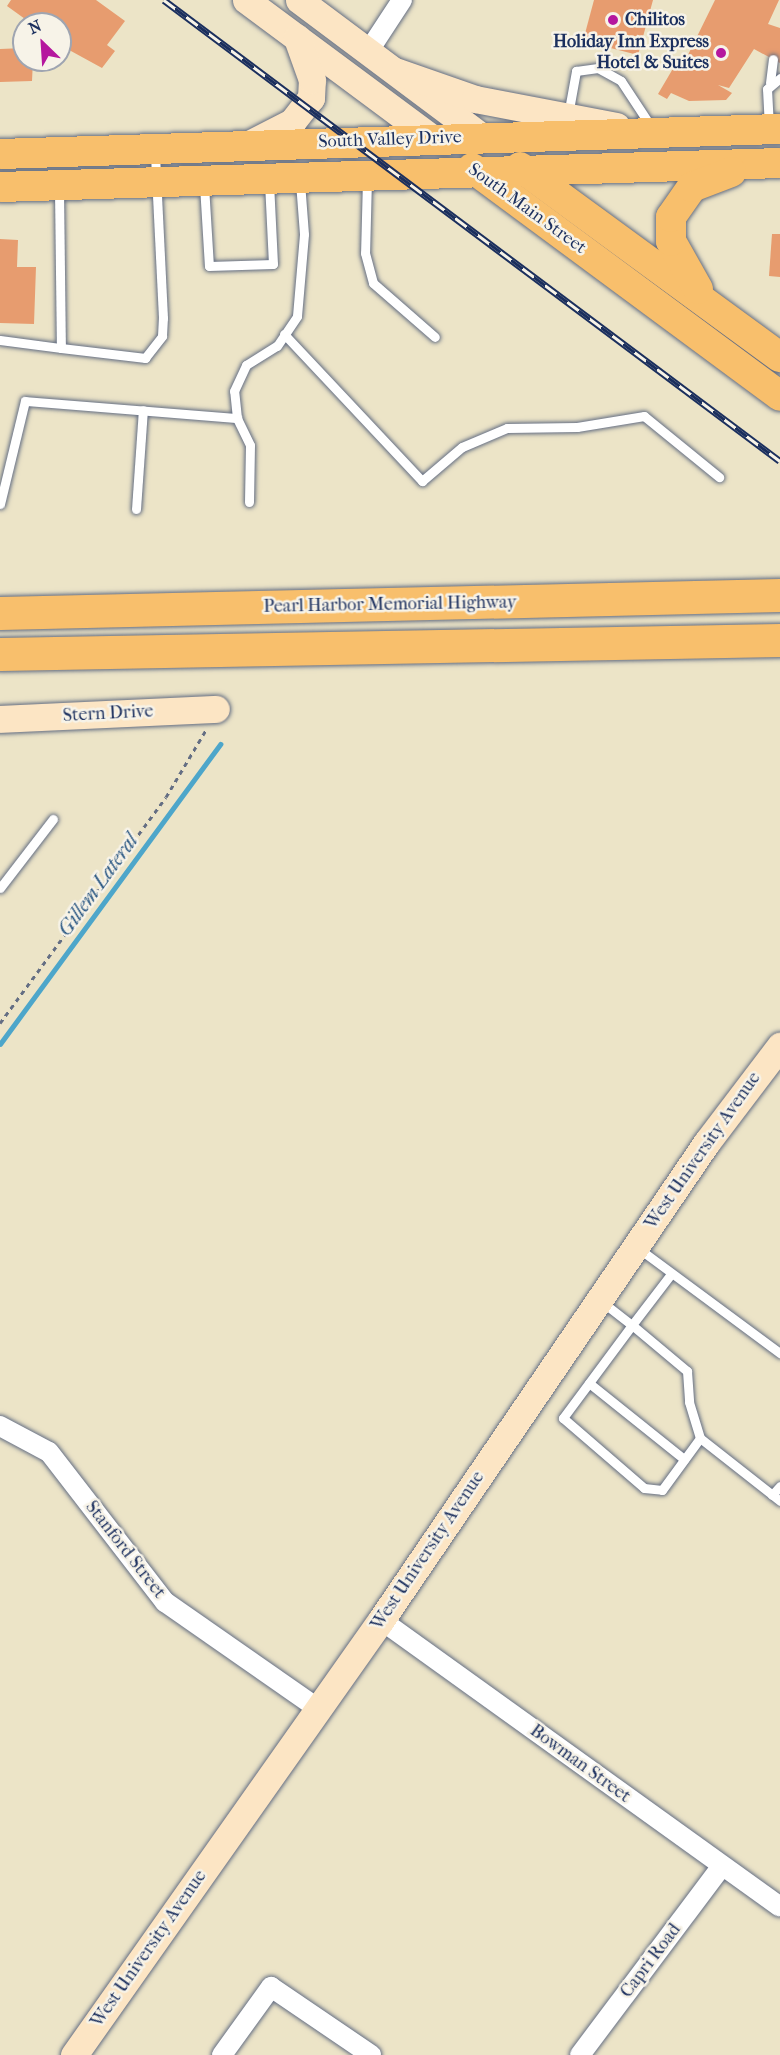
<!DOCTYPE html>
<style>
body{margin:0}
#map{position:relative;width:780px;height:2055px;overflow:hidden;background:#ece4c7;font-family:"IM FELL French Canon",serif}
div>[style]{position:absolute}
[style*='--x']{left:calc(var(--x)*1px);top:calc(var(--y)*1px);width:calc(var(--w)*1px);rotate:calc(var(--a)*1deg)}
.stream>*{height:4.5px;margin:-2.25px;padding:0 2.25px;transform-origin:2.25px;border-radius:2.25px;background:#4da6ca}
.building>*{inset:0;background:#e79c6f}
.path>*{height:3px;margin-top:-1.5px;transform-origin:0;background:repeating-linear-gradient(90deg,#646e83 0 4.5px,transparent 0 9px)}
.roads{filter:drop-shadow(0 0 2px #646e83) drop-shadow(0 0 2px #646e83)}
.lane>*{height:9px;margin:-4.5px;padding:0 4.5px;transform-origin:4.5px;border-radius:4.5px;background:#fff}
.street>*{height:20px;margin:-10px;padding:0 10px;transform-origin:10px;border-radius:10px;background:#fff}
.secondary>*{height:27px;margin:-13.5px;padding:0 13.5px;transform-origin:13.5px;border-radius:13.5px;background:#fce5c4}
.primary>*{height:30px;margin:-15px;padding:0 15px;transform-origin:15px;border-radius:15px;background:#f8bf6c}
.highway>*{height:33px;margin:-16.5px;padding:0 16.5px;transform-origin:16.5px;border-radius:16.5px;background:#f8bf6c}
.rail>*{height:7px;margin-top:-3.5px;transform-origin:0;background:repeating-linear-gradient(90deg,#f7f3e8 0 14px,#1b2f5e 0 28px);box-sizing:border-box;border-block:2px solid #1b2f5e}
.dots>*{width:16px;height:16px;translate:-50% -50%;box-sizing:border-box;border:3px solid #f7f3e8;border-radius:50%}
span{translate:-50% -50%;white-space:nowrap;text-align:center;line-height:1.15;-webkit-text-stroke:5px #f7f3e8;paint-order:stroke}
.poi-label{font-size:18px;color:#1b2f5e;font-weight:700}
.left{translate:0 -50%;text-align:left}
.right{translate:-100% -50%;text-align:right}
.street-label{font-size:18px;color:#1b2f5e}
.water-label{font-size:20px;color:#2c5984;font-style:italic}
.north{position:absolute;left:12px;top:12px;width:60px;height:60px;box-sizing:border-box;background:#f7f3e8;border:2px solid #9fa5b1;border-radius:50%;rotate:335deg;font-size:16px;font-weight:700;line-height:24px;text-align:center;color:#1b2f5e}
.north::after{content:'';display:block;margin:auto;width:21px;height:27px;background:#b5179e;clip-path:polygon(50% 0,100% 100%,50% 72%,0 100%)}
</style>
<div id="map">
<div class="stream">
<i style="--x:0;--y:1044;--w:372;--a:-53.7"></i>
</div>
<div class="building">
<i style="clip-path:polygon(11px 0,96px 0,125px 21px,107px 45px,115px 51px,102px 68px,60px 45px,60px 24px,32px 24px,7px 6px)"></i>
<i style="clip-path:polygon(594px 0,653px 0,638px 55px,583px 41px)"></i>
<i style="clip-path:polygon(715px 0,779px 0,768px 24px,780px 28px,780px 63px,754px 49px,729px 88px,718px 85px,732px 93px,726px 100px,689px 101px,671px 93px,667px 99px,658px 94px,678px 60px,684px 63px)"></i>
<i style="clip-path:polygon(24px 48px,24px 60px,33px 60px,32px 81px,0 82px,0 49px)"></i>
<i style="clip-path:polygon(772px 234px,780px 234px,780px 277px,769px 276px)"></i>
<i style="clip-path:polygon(0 239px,18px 240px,17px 267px,36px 267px,34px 324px,0 323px)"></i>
</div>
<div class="path">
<i style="--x:0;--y:1023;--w:280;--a:-53.7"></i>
<i style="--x:166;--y:797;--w:78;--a:-59.2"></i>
</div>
<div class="roads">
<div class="lane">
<i style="--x:770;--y:83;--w:24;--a:-83"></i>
<i style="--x:568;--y:115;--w:45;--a:-79.7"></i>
<i style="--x:576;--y:71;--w:22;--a:-8"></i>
<i style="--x:598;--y:68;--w:26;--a:29"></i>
<i style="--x:621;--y:81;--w:56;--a:56.6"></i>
<i style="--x:769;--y:127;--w:38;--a:-93"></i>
<i style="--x:767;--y:89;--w:17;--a:-40"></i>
<i style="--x:367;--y:179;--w:74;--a:91.5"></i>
<i style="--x:365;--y:253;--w:31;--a:75"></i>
<i style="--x:373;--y:283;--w:82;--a:41.1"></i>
<i style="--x:204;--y:185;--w:81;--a:86.5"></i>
<i style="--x:209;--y:266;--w:64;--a:-1.8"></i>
<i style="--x:273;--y:264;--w:81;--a:-92.8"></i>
<i style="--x:59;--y:190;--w:158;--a:89.3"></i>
<i style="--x:61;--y:348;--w:85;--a:6.8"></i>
<i style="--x:145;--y:358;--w:28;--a:-52"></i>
<i style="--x:162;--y:336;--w:18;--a:-87"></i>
<i style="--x:163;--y:318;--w:165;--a:-92.8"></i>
<i style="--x:284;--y:334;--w:202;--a:46.8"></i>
<i style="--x:422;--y:481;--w:52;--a:-40.4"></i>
<i style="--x:462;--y:447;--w:49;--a:-22.9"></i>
<i style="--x:507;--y:428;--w:70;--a:-0.8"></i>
<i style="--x:577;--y:427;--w:68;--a:-9.3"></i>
<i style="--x:644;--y:416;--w:97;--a:39.1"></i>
<i style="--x:0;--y:340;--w:62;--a:7.5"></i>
<i style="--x:249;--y:502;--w:57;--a:-89"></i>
<i style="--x:250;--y:445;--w:30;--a:-116"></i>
<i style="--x:237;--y:418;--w:27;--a:-96"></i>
<i style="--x:234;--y:391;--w:29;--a:-65"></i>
<i style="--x:246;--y:365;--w:36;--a:-32"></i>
<i style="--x:277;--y:346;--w:36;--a:-56"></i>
<i style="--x:297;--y:316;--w:82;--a:-85.1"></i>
<i style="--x:304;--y:234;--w:52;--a:-94.4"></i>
<i style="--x:0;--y:504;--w:106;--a:-76.4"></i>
<i style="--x:25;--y:401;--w:213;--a:4.6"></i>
<i style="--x:136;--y:509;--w:99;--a:-86"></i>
<i style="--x:0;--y:888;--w:87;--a:-52.5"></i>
<i style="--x:638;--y:1248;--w:177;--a:36.5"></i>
<i style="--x:671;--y:1274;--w:64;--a:127.4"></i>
<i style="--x:632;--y:1325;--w:72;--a:39.9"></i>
<i style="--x:687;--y:1371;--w:31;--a:86"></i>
<i style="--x:689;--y:1402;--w:38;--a:73"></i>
<i style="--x:601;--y:1301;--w:39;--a:38"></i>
<i style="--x:632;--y:1325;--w:116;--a:126.6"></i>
<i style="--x:563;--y:1418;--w:107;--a:40.8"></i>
<i style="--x:644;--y:1488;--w:18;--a:6"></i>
<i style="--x:662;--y:1490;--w:64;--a:-53.8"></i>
<i style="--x:700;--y:1438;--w:102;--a:38.2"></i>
<i style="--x:589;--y:1383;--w:122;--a:38.7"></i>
<i style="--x:772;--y:1495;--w:12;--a:-48"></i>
</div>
<div class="street">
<i style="--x:368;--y:52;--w:62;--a:-56.8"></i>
<i style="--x:0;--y:1426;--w:55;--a:28"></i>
<i style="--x:49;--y:1452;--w:190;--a:52.3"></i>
<i style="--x:165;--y:1602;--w:185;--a:34.9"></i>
<i style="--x:381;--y:1620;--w:491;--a:35.7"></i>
<i style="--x:222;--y:2055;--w:84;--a:-54.2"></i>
<i style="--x:271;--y:1987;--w:121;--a:34.2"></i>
<i style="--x:580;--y:2055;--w:236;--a:-53.1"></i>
</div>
<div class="secondary">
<i style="--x:246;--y:0;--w:233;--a:36.6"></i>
<i style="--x:299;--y:0;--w:229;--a:36.8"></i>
<i style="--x:395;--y:71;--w:85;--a:19.3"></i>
<i style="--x:475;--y:99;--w:144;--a:10.8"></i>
<i style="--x:247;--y:145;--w:51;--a:-27.1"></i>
<i style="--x:292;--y:122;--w:31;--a:-52"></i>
<i style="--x:311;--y:98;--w:18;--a:-87"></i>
<i style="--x:312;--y:80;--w:45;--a:-109.7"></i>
<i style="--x:0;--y:719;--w:216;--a:-2.7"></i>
<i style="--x:74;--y:2055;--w:532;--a:-54.79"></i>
<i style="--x:381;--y:1620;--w:579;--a:-55.71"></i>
<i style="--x:707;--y:1142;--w:121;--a:-52.8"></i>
</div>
<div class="primary">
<i style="--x:0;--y:154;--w:780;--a:-1.84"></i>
<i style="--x:520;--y:167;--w:322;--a:36.2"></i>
<i style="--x:472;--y:168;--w:383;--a:36.5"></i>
<i style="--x:0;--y:187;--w:780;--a:-1.76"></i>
<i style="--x:698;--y:289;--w:55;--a:-119.4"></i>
<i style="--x:671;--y:241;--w:24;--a:-90"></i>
<i style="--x:671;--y:217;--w:37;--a:-55"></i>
<i style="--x:692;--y:187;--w:42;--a:-21"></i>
</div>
<div class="highway">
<i style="--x:0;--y:613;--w:780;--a:-1.32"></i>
<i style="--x:0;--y:654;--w:780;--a:-1.03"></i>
</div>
</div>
<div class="rail">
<i style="--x:164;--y:0;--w:769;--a:36.81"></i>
</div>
<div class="dots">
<i style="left:613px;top:20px;background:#b5179e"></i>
<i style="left:721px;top:53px;background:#b5179e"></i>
</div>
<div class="poi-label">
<span class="left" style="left:625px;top:20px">Chilitos</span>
<span class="right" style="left:709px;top:53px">Holiday Inn Express<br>Hotel &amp; Suites</span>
</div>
<div class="street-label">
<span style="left:390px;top:140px;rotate:-2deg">South Valley Drive</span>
<span style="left:527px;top:209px;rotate:36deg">South Main Street</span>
<span style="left:390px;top:605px;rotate:-1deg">Pearl Harbor Memorial Highway</span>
<span style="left:108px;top:714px;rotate:-3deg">Stern Drive</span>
<span style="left:703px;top:1151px;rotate:-55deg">West University Avenue</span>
<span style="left:125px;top:1550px;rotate:52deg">Stanford Street</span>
<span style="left:428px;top:1551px;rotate:-56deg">West University Avenue</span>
<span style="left:580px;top:1764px;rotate:36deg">Bowman Street</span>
<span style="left:149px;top:1949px;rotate:-55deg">West University Avenue</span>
<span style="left:651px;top:1961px;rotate:-53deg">Capri Road</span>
</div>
<div class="water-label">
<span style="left:98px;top:885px;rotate:-54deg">Gillem Lateral</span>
</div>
<div class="north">N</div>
</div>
